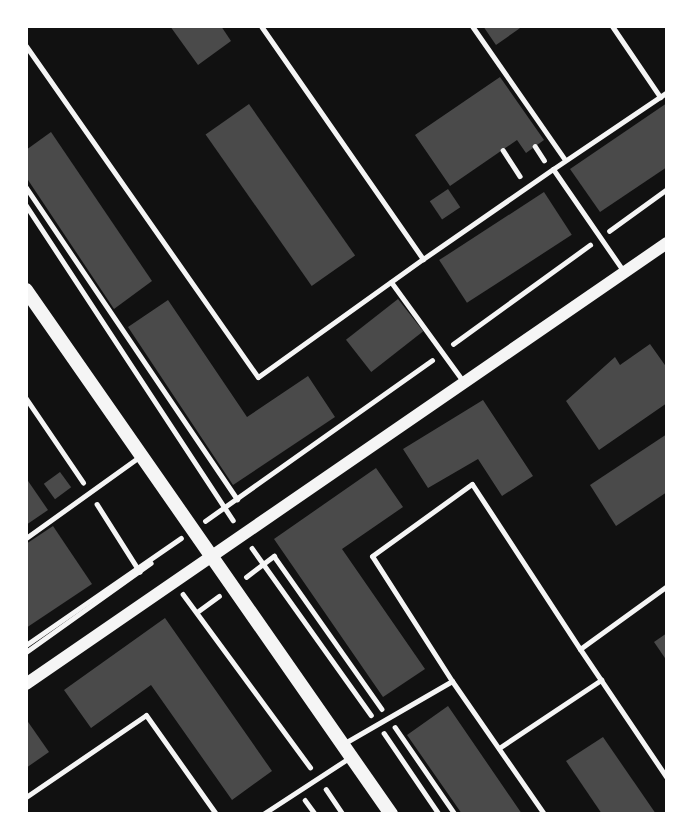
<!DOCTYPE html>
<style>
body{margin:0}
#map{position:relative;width:693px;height:840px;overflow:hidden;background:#111;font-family:"PT Sans",sans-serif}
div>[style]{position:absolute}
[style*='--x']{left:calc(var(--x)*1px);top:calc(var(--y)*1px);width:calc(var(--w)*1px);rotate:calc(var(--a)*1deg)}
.building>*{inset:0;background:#4a4a4a;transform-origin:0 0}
.path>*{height:4.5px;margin:-2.25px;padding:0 2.25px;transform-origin:2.25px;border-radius:2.25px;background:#f5f5f5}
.service>*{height:5px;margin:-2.5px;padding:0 2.5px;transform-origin:2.5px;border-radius:2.5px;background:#f5f5f5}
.tertiary>*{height:12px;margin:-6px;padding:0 6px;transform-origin:6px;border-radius:6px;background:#f5f5f5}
.secondary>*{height:14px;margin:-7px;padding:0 7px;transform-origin:7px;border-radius:7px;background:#f5f5f5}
span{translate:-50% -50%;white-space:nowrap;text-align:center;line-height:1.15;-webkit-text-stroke:6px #fff;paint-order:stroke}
.frame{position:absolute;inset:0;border:28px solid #fff;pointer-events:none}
</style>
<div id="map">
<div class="building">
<i style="clip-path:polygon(170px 26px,221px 26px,231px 41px,198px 65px)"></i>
<i style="clip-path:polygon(483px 26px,523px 26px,496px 45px)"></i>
<i style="clip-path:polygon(500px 77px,544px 140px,526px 153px,517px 140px,450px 186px,415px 135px)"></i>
<i style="clip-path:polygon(667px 103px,667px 167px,600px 212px,570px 169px)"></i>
<i style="left:249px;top:104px;width:185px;height:53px;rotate:55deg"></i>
<i style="clip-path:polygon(51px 132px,152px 281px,114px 309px,26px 177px,26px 150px)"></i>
<i style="left:448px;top:189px;width:22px;height:22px;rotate:56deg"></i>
<i style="left:544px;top:192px;width:51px;height:125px;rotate:57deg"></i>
<i style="left:398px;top:299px;width:41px;height:66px;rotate:52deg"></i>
<i style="clip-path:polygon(168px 300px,247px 417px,308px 376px,335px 417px,233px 485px,128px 327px)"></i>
<i style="clip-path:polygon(650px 344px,667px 368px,667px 403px,599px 450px,566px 401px,615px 357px,620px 365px)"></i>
<i style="clip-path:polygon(483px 400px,533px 476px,502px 496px,478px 459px,428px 488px,403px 449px)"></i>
<i style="clip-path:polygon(667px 434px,667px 492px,616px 526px,590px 485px)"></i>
<i style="clip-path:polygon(376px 468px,403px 507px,342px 549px,425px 669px,383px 697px,274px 539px)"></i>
<i style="left:60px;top:472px;width:19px;height:20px;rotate:54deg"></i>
<i style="clip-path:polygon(26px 478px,48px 510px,26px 525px)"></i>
<i style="clip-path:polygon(53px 526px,92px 584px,26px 628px,26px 544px)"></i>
<i style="clip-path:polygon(165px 618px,272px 771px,232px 800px,151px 685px,91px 728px,64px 690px)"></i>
<i style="clip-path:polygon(667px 633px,667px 661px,654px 642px)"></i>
<i style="clip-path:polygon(448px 706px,522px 814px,462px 814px,453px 801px,407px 735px)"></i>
<i style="clip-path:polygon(26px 719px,49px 752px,26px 768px)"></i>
<i style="clip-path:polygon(603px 737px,656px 814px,602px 814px,566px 761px)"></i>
</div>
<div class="path">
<i style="--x:535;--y:146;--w:17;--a:57"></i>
<i style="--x:503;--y:150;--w:31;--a:57"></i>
<i style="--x:26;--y:187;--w:377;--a:55.9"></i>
<i style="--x:26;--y:205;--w:377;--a:56.7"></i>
<i style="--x:609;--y:231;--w:72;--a:-35.9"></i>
<i style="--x:453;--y:344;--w:169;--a:-35.9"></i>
<i style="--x:26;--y:398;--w:102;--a:55.8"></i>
<i style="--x:97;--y:504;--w:80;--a:57.7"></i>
<i style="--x:205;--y:521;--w:278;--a:-35.3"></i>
<i style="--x:252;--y:548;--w:205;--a:54.5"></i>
<i style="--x:246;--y:577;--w:35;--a:-37"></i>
<i style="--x:274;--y:556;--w:187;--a:54.8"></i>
<i style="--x:183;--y:594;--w:215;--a:53.7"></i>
<i style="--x:197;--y:612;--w:27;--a:-36"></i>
<i style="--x:26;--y:645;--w:188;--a:-34.6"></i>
<i style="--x:26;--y:652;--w:153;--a:-35.5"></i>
<i style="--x:395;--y:727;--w:106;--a:55.4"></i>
<i style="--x:384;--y:733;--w:98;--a:55.8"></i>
<i style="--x:326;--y:789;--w:30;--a:56"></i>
<i style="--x:305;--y:800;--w:17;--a:54"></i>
</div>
<div class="service">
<i style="--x:261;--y:26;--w:284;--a:55.2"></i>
<i style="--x:423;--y:259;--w:158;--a:-34.7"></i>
<i style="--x:553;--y:169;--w:125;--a:55.4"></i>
<i style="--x:472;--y:26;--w:163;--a:55.2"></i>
<i style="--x:612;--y:26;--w:86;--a:55.9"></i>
<i style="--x:26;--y:46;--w:404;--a:55"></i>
<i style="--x:258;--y:377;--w:203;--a:-35.6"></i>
<i style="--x:553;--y:169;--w:138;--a:-34"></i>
<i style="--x:391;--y:282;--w:122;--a:54"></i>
<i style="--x:26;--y:538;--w:139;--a:-35.6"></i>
<i style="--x:580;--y:649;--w:156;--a:56"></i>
<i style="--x:452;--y:681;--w:162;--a:55.3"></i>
<i style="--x:343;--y:744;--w:126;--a:-30"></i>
<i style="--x:452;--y:681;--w:148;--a:-122.6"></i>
<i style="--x:372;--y:556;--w:123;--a:-35.8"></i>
<i style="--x:472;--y:484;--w:197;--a:56.8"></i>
<i style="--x:580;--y:649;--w:107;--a:-35.9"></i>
<i style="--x:499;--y:748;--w:123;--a:-33.7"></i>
<i style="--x:26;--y:797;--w:145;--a:-34.3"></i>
<i style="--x:146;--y:715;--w:121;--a:54.7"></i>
<i style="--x:263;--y:814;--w:103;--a:-33.1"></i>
</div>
<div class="tertiary">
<i style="--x:26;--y:684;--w:778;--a:-34.53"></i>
</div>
<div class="secondary">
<i style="--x:26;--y:290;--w:639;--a:55.14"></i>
</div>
<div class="frame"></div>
</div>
